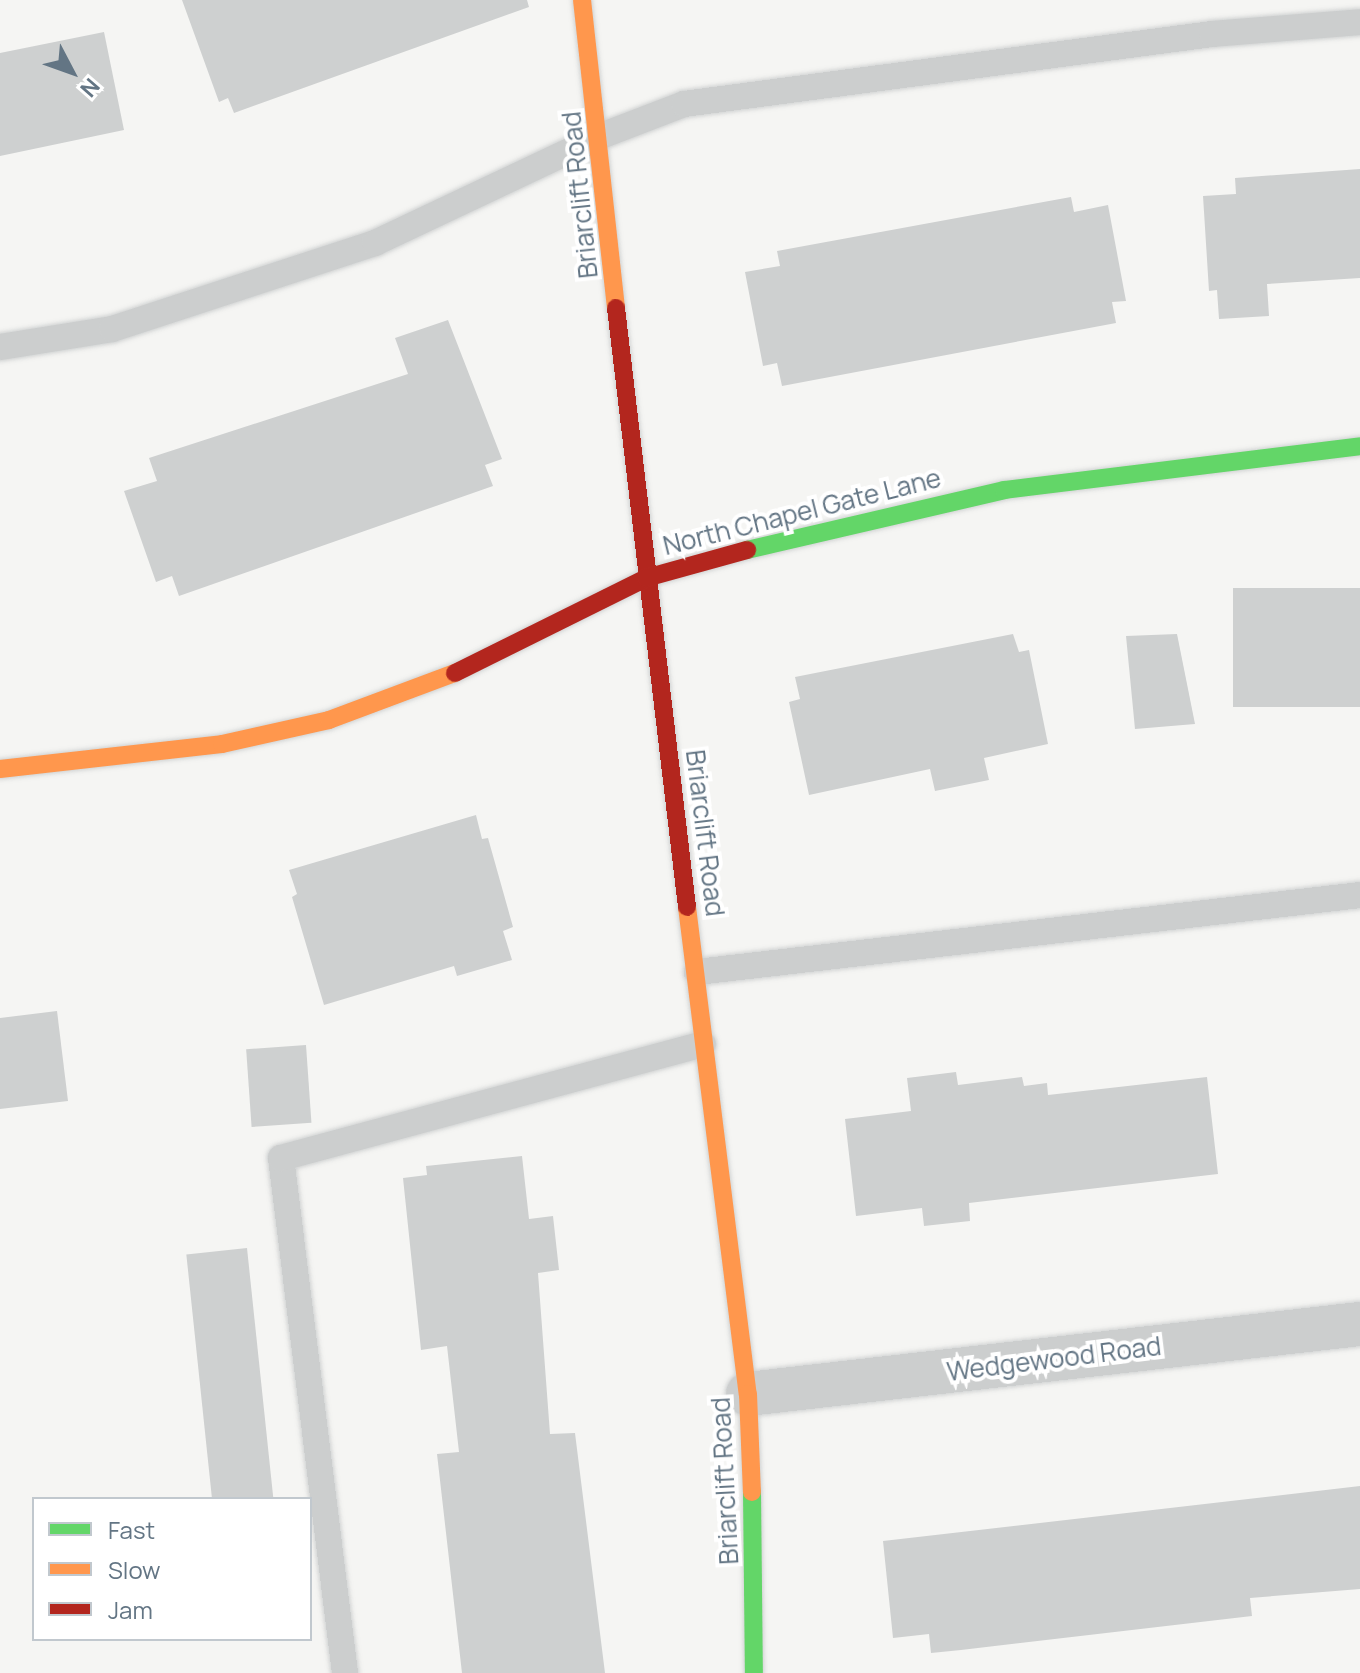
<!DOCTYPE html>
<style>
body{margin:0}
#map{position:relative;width:1360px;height:1673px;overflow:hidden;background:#f5f5f3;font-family:Manrope,sans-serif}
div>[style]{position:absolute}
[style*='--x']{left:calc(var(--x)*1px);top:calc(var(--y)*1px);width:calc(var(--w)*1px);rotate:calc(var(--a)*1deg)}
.building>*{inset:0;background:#ced0d0;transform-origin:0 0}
.roads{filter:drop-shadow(0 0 2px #d1d3d3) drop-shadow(0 0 2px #d1d3d3)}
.lane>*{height:26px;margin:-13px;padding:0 13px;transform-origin:13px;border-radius:13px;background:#cccece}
.street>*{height:44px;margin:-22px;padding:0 22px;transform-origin:22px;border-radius:22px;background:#cccece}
.fast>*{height:18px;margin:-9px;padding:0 9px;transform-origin:9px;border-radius:9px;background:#63d668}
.slow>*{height:18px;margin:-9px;padding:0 9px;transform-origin:9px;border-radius:9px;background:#ff974d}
.jam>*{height:18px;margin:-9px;padding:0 9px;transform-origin:9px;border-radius:9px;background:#b3261e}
span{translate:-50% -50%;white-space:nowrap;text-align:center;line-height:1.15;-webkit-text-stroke:8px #fff;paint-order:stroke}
.street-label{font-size:26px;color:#637584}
.legend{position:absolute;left:32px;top:1497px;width:280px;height:144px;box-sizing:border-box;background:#fff;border:2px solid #c1c8ce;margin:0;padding:10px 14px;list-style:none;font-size:24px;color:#637584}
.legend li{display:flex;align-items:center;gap:16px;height:40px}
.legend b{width:40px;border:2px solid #c1c8ce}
.north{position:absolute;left:32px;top:32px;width:80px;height:80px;-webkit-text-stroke:6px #fff;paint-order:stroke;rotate:131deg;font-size:22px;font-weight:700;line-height:32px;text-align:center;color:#637584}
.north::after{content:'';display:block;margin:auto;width:28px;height:36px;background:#637584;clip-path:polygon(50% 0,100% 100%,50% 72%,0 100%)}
</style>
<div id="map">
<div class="building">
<i style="clip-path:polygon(182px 0,527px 0,529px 7px,234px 113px,228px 98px,219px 102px)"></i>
<i style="clip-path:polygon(104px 32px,124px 130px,0 156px,0 53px)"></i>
<i style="clip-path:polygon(1360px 169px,1360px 278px,1267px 284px,1269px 316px,1219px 319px,1217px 290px,1209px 291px,1203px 196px,1236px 194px,1235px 178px)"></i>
<i style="clip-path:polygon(1071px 197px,1074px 212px,1108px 205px,1126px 301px,1112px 302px,1116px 323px,782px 386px,777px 363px,763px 366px,745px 272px,780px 266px,777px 251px)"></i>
<i style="clip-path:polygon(448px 320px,502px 459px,485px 465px,493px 486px,179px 596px,172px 576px,156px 582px,124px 491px,157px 481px,149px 458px,408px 374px,395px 338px)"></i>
<i style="left:1360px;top:588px;width:119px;height:127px;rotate:90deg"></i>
<i style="clip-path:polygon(1013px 634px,1019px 652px,1029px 650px,1048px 744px,984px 758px,989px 780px,935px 791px,930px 769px,809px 795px,789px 702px,800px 699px,795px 677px)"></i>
<i style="clip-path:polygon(1177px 634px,1195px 724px,1135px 729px,1126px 636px)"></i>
<i style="clip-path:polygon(476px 815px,482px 839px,488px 838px,513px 927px,503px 931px,512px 960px,457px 976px,454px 966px,324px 1005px,292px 897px,297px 894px,289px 870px)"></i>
<i style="clip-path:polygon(57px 1011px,68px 1101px,0 1109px,0 1018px)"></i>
<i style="left:306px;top:1045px;width:78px;height:60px;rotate:86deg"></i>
<i style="clip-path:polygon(956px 1072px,958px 1085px,1022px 1077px,1024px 1086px,1047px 1083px,1048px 1095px,1207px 1077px,1218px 1174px,969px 1203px,970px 1221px,924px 1226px,922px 1208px,856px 1216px,845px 1119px,911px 1111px,907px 1078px)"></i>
<i style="clip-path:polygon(522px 1156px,529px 1219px,553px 1216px,559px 1270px,538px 1273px,550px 1434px,575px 1433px,605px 1673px,462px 1673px,437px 1454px,459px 1452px,447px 1346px,421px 1350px,403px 1178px,427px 1175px,426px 1166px)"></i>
<i style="left:247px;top:1248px;width:253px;height:61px;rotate:84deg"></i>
<i style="clip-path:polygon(1360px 1486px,1360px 1589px,1250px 1598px,1252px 1616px,961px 1650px,931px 1653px,929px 1634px,893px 1638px,883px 1541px)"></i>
</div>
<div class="roads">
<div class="lane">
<i style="--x:0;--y:347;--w:113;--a:-9.1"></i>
<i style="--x:112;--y:329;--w:277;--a:-18.1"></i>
<i style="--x:375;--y:243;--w:250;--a:-25.3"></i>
<i style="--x:601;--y:136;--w:89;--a:-21.1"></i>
<i style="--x:684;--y:104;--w:533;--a:-7.55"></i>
<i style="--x:1212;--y:34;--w:148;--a:-4.6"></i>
<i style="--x:697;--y:972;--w:667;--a:-6.62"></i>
<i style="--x:345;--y:1673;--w:519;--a:-97.08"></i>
<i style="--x:281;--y:1158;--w:437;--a:-15.1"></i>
</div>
<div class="street">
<i style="--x:748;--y:1394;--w:616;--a:-6.53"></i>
</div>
<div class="fast">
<i style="--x:747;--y:550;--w:264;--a:-13.1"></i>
<i style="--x:1004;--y:490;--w:359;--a:-7"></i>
<i style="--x:752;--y:1492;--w:181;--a:89.4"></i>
</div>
<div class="slow">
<i style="--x:582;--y:0;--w:310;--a:83.7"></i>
<i style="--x:0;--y:769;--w:223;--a:-6.4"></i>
<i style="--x:222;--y:744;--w:110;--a:-12.6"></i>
<i style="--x:329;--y:720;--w:134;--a:-20.5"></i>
<i style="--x:687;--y:907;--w:491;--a:82.9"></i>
<i style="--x:748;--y:1394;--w:98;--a:87.7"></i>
</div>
<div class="jam">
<i style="--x:616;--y:308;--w:603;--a:83.24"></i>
<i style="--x:455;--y:673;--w:213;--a:-26.4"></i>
<i style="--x:646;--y:578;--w:105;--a:-15.5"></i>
</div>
</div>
<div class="street-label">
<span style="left:580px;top:195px;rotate:-96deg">Briarclift Road</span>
<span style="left:802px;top:512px;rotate:-14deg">North Chapel Gate Lane</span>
<span style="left:705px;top:833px;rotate:83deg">Briarclift Road</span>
<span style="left:1054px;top:1359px;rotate:-7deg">Wedgewood Road</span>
<span style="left:725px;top:1481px;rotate:-93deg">Briarclift Road</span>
</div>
<ul class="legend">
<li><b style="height:10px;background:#63d668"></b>Fast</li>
<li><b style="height:10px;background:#ff974d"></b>Slow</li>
<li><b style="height:10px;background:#b3261e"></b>Jam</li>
</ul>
<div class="north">N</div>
</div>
